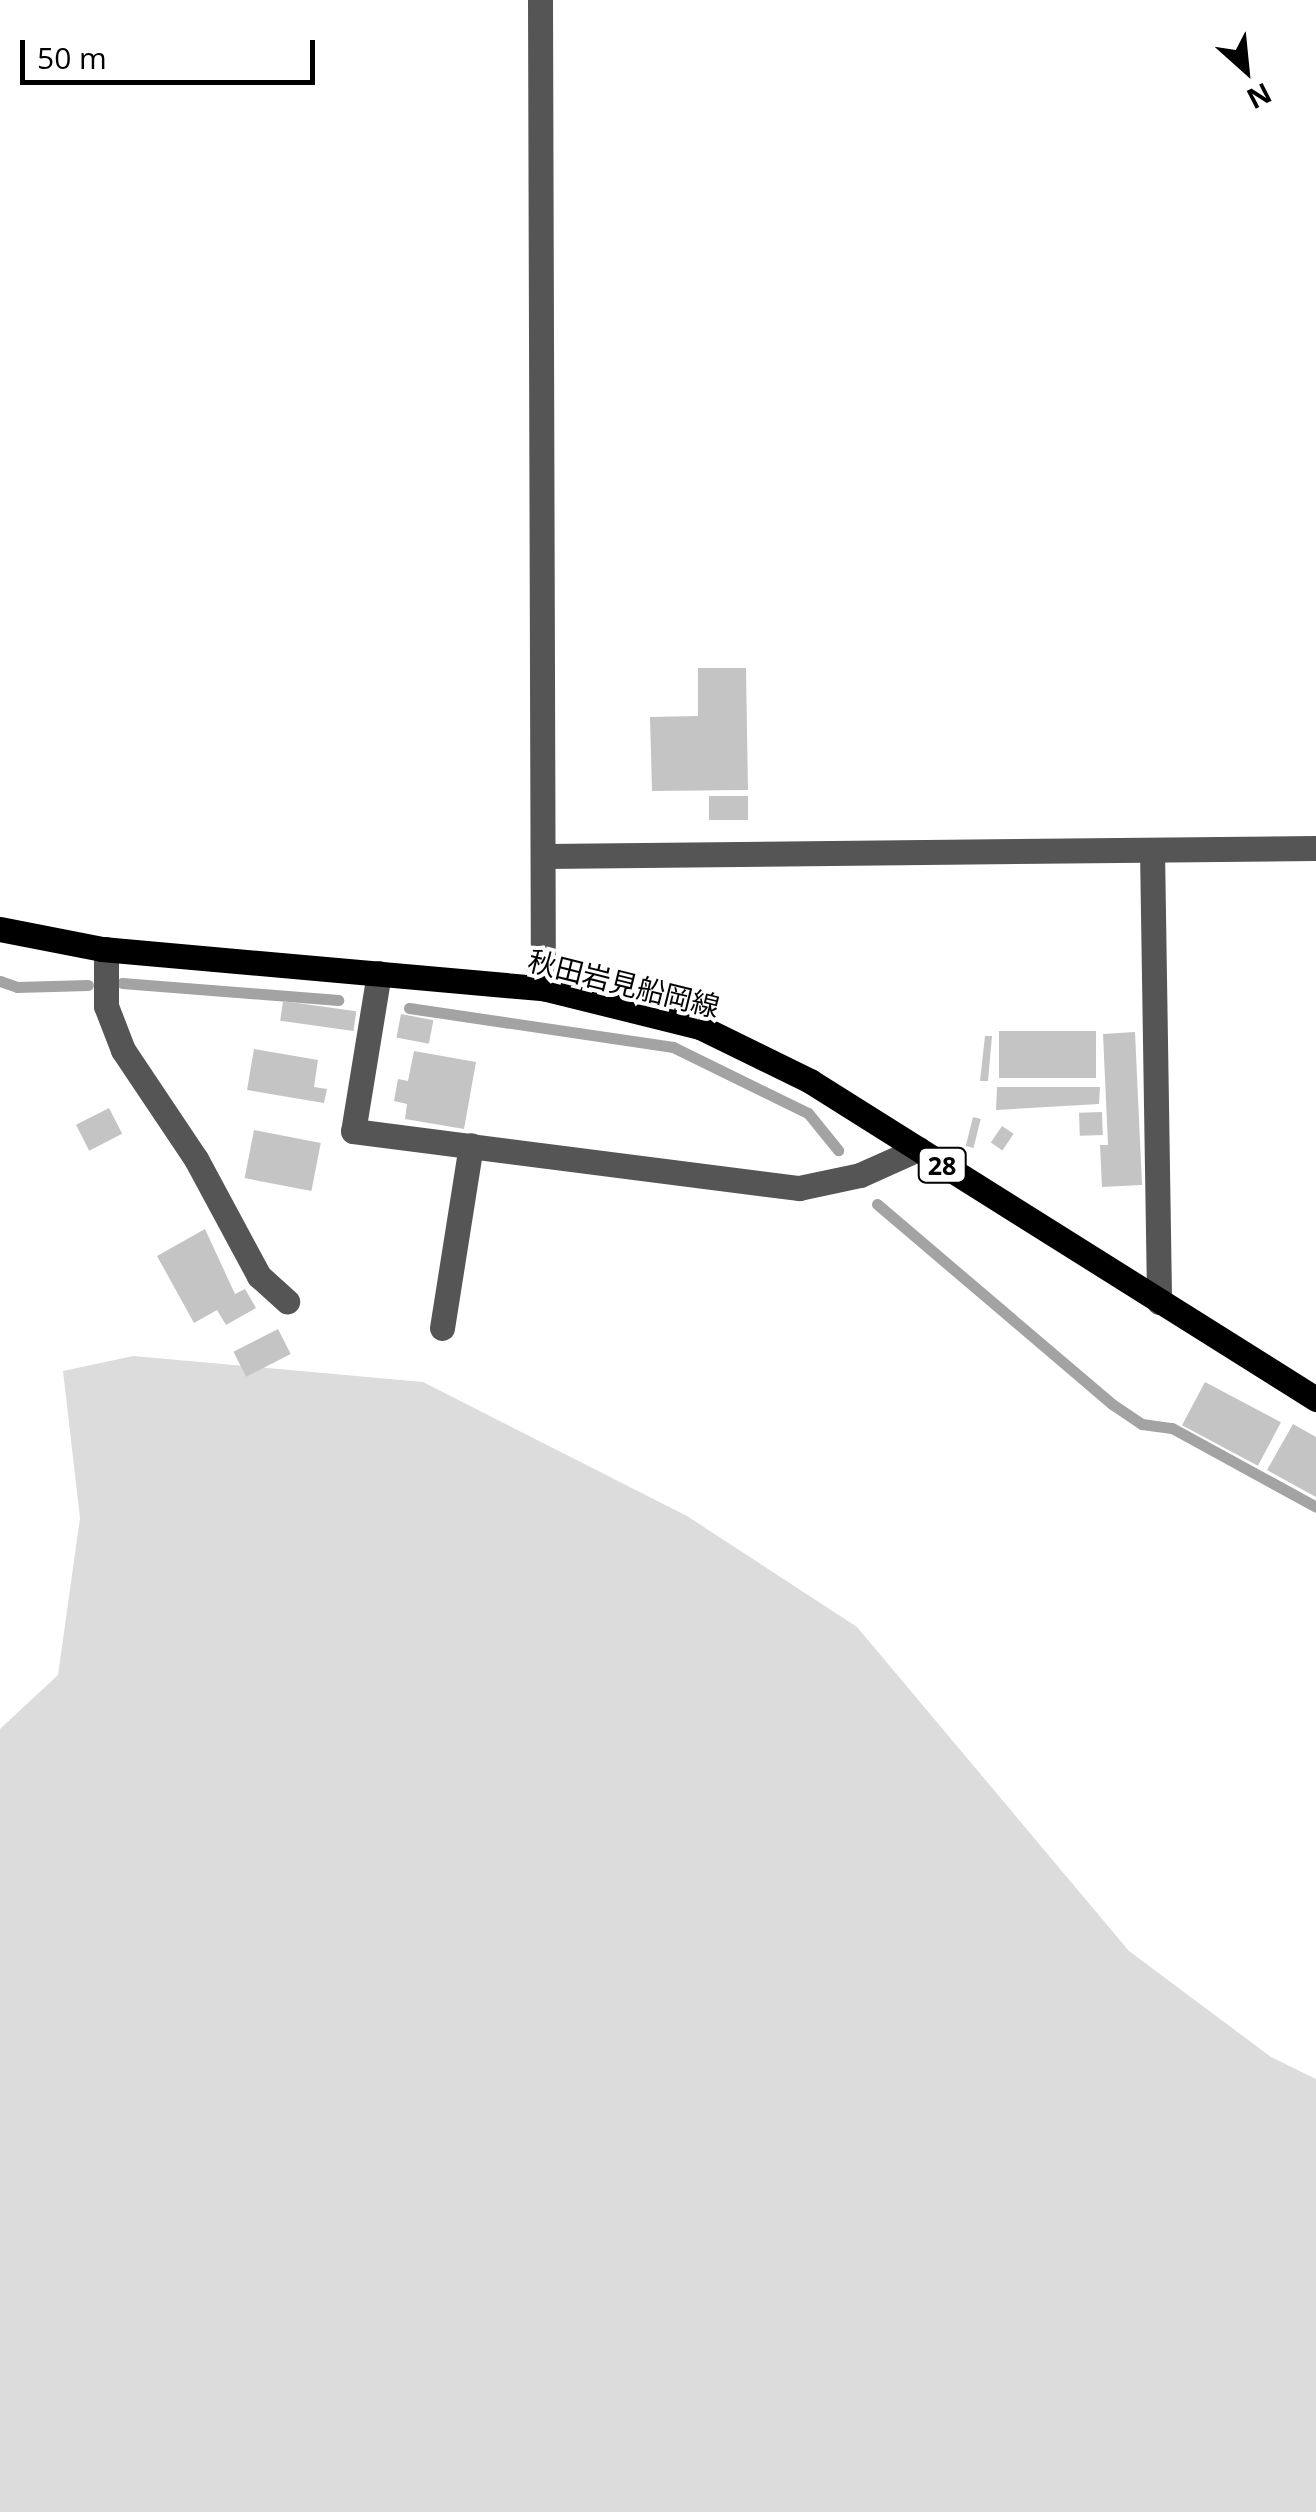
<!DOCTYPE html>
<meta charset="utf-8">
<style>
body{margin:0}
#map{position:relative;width:1316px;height:2512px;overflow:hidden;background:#fff;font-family:"Open Sans","Noto Sans JP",sans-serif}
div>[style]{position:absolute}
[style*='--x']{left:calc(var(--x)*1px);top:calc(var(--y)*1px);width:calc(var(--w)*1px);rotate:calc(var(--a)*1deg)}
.green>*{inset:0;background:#dcdcdc}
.stream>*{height:11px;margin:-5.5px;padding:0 5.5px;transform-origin:5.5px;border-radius:5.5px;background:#a3a3a3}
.building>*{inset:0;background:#c4c4c4;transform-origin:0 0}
.minor>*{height:25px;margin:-12.5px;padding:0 12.5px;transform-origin:12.5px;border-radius:12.5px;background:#555}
.major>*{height:25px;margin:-12.5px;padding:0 12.5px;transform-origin:12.5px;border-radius:12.5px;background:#000}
span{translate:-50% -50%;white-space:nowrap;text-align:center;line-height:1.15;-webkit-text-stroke:8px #fff;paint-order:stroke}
.shield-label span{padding:2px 8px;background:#fff;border:2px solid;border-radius:8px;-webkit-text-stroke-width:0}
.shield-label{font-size:25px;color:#000;font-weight:700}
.street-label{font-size:28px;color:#000}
.north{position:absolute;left:1196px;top:20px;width:100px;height:100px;-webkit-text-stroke:8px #fff;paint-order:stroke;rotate:153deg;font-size:28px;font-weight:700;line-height:40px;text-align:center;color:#000}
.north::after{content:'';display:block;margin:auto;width:35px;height:45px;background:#000;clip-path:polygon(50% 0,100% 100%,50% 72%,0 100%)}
.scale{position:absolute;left:20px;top:40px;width:295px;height:45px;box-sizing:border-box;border:5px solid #000;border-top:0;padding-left:12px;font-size:30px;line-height:35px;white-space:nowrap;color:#000;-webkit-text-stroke:8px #fff;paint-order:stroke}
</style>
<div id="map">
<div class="green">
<i style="clip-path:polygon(133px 1356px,423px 1382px,687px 1516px,857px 1627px,1129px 1951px,1271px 2057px,1316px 2079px,1316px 2512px,0 2512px,0 1729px,58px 1675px,80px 1518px,63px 1371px)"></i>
</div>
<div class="stream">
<i style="--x:0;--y:981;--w:18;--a:19"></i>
<i style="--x:17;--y:987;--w:71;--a:-1.6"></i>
<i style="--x:122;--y:983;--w:217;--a:4.5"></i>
<i style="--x:409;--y:1008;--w:267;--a:8.4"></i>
<i style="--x:673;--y:1047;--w:150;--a:26.1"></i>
<i style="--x:808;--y:1113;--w:48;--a:51"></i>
<i style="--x:877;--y:1204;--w:309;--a:40.4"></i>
<i style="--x:1112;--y:1404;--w:36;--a:34"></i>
<i style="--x:1142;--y:1424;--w:30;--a:8"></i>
<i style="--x:1172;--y:1428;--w:164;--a:28.7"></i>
</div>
<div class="building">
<i style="clip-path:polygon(698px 668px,746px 668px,748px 790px,652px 791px,650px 717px,698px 716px)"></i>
<i style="left:748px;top:796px;width:24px;height:39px;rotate:90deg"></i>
<i style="left:283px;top:1001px;width:74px;height:20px;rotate:8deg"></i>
<i style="left:401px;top:1014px;width:33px;height:24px;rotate:11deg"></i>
<i style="left:1096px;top:1031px;width:47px;height:97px;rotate:90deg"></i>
<i style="clip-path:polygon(1135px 1032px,1142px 1185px,1102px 1187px,1100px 1145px,1108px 1145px,1103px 1034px)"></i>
<i style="clip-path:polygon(985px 1036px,992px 1036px,988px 1081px,980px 1081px)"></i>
<i style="clip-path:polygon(254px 1049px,318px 1060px,314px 1087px,327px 1089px,324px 1103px,247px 1090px)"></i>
<i style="clip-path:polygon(414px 1051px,476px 1062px,464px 1129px,405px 1119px,407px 1104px,394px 1101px,398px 1079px,408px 1081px)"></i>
<i style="clip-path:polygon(997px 1087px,1100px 1087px,1099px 1104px,996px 1110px)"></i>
<i style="left:109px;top:1108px;width:29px;height:37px;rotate:63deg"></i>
<i style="left:1102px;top:1112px;width:23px;height:23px;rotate:88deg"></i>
<i style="left:973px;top:1117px;width:8px;height:30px;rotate:14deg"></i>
<i style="left:1002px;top:1126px;width:14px;height:20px;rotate:34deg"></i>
<i style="left:254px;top:1130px;width:68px;height:49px;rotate:11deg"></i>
<i style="clip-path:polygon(205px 1229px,235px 1294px,245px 1289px,256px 1308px,226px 1325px,217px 1310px,194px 1323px,157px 1256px)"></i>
<i style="left:278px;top:1329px;width:28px;height:50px;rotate:63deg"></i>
<i style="left:1205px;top:1382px;width:86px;height:49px;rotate:28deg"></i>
<i style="clip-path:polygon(1293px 1424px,1316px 1437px,1316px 1497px,1267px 1470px)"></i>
</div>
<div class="minor">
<i style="--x:540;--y:0;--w:988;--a:89.83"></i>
<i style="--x:1152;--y:850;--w:452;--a:89.1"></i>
<i style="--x:546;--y:856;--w:770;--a:-0.6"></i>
<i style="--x:106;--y:949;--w:57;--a:90"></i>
<i style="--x:106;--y:1006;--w:47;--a:68.9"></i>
<i style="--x:123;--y:1050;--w:131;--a:56.2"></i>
<i style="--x:196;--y:1159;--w:133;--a:61.7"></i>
<i style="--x:259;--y:1276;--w:38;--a:42"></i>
<i style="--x:379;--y:973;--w:160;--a:99.3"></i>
<i style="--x:353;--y:1131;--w:450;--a:7.3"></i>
<i style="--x:799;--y:1188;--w:62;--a:-12"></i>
<i style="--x:860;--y:1175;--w:64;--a:-24.1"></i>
<i style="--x:442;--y:1328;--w:185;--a:-81"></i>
</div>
<div class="major">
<i style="--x:0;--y:929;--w:104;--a:11.1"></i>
<i style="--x:102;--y:949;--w:443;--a:5.1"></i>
<i style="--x:543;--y:988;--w:162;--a:14"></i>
<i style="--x:700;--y:1027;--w:123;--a:26.1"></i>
<i style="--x:810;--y:1081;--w:598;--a:32.15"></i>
</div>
<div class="shield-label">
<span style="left:942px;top:1165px">28</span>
</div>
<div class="street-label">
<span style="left:624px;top:983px;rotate:14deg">秋田岩見船岡線</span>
</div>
<div class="north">N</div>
<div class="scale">50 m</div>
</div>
